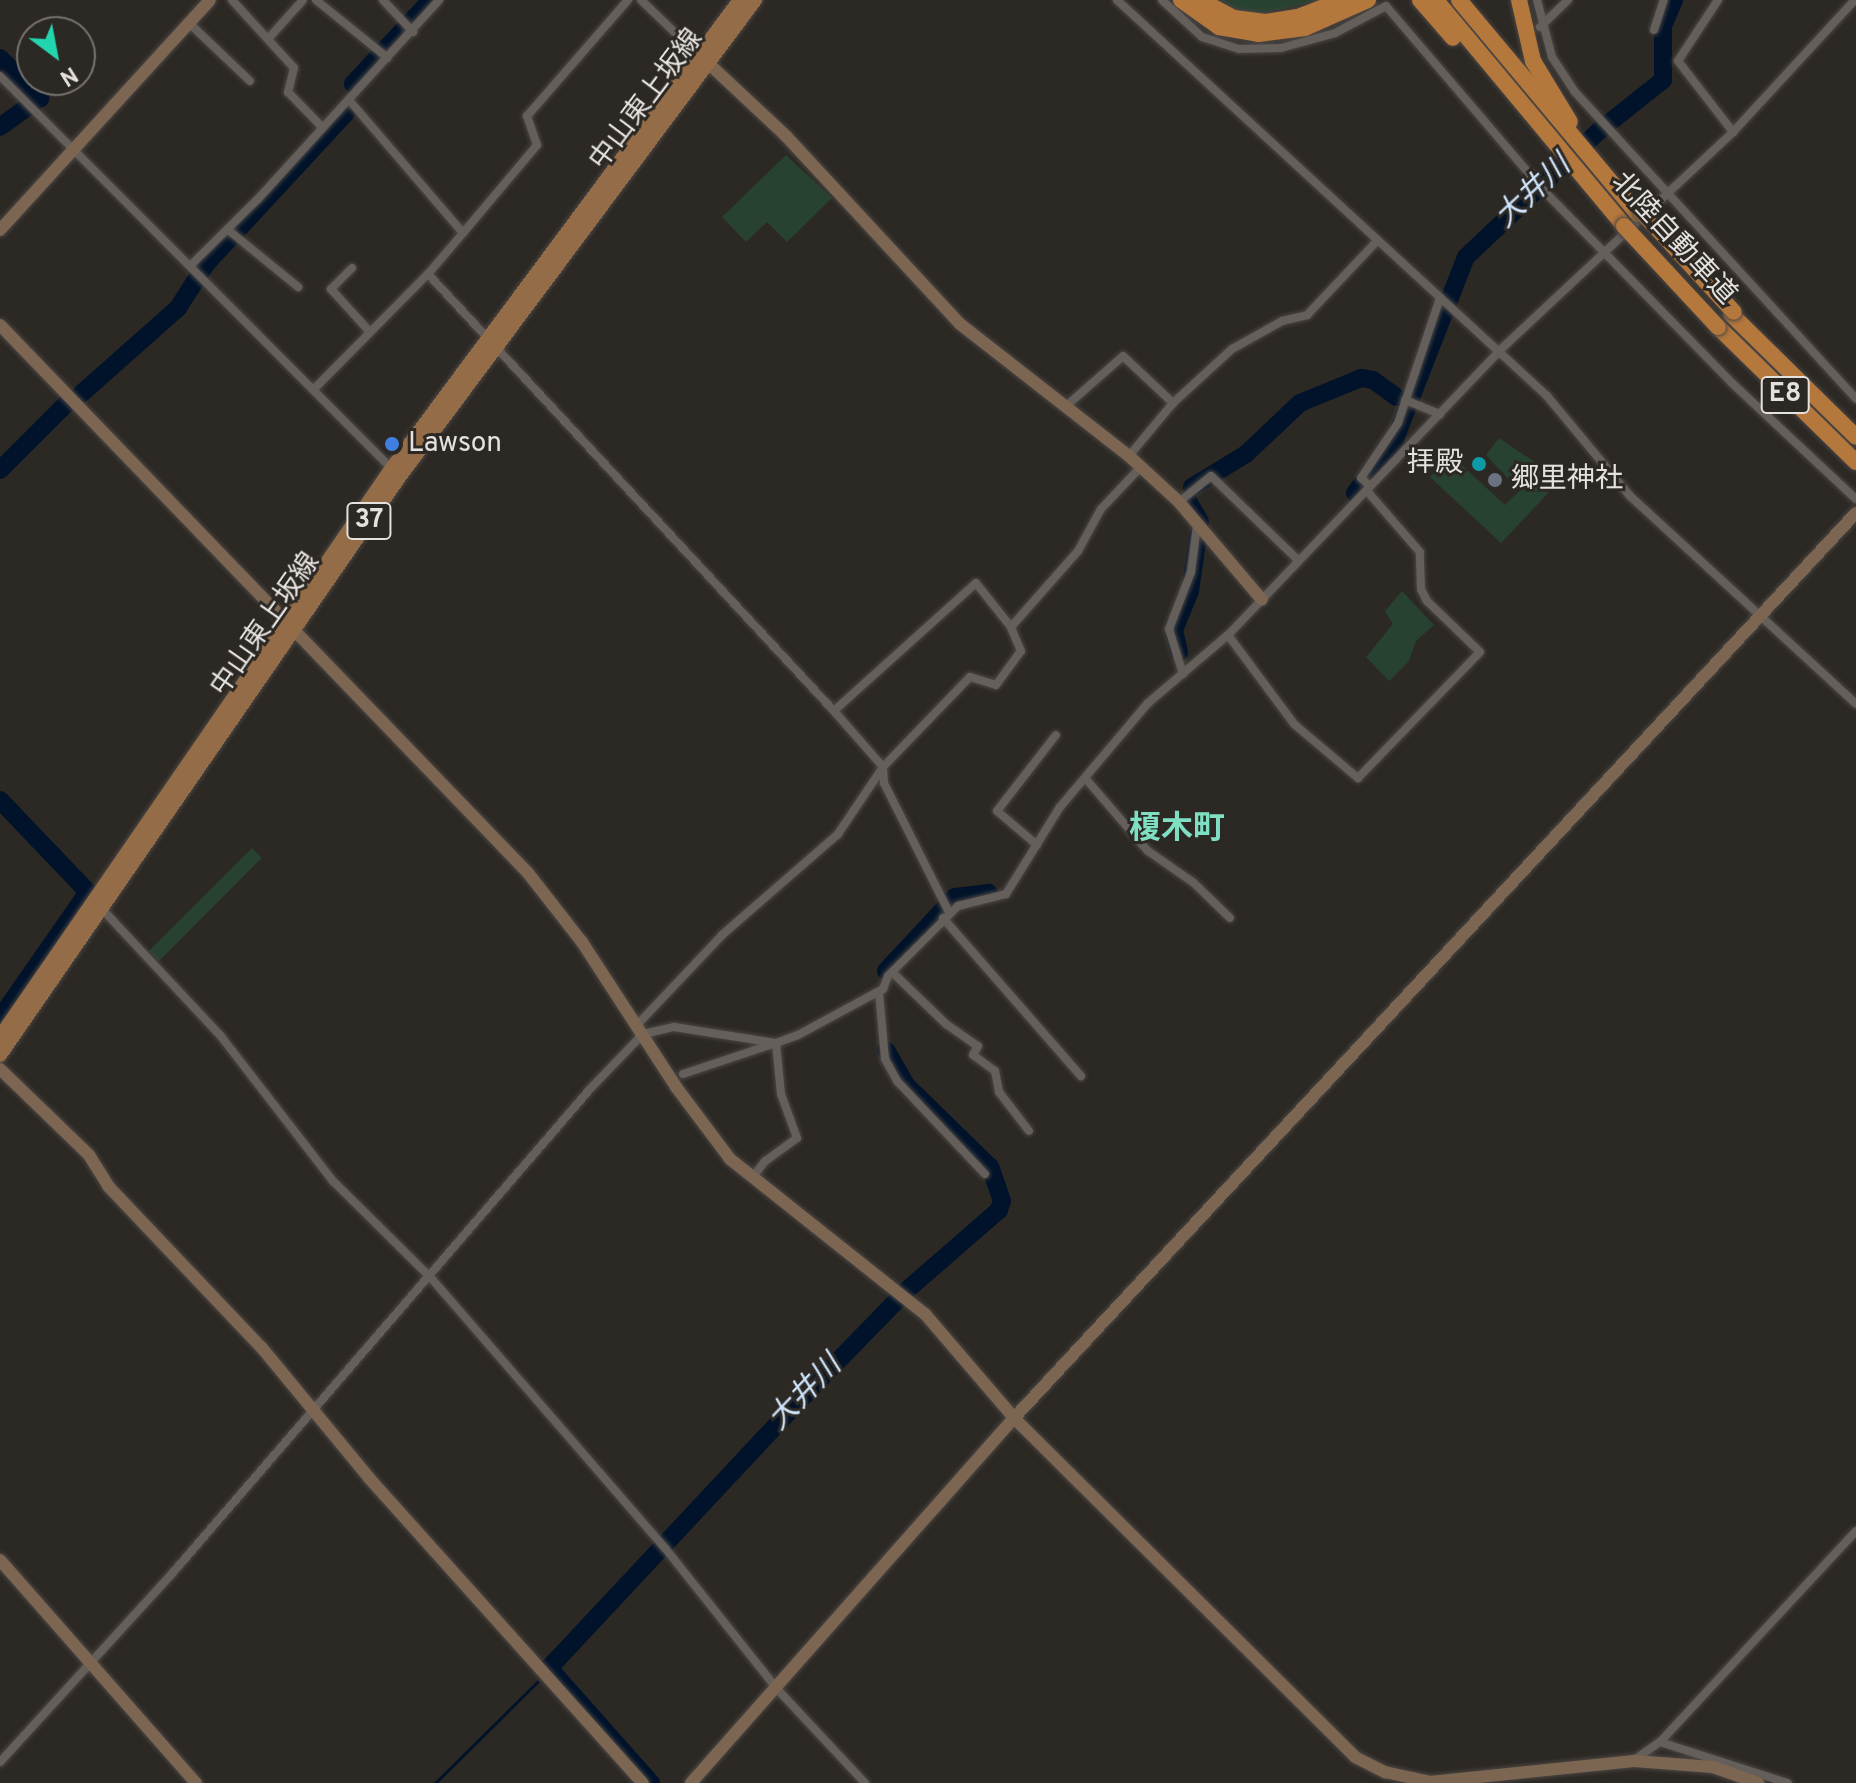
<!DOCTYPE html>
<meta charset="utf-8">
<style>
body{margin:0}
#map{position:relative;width:1856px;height:1783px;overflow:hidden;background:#2c2823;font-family:Overpass,"Noto Sans JP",sans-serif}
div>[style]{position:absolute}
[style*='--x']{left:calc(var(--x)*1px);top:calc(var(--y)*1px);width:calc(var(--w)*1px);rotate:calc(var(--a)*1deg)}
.green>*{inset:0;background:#284232;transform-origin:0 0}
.stream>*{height:3px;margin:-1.5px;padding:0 1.5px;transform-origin:1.5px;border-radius:1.5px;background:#00132a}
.river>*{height:18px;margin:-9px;padding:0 9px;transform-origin:9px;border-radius:9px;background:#00132a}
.roads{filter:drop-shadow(0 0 2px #4a4644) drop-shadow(0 0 2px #4a4644)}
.street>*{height:8px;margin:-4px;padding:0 4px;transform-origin:4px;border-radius:4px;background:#645f5a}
.secondary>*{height:12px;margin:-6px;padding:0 6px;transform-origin:6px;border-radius:6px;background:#7c6651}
.primary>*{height:14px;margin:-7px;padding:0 7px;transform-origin:7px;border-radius:7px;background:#946d48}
.highway>*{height:16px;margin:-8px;padding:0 8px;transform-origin:8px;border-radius:8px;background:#b4773c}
.bridges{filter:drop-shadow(0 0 2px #4a4644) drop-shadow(0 0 2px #4a4644)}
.highway-bridge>*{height:16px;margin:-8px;padding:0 8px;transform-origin:8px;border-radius:8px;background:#b4773c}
.dots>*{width:22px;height:22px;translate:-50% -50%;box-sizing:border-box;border:4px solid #2c2823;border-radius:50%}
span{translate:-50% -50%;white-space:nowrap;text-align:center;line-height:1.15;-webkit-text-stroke:6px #2c2823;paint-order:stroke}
.shield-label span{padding:2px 6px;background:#2c2823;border:2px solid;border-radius:6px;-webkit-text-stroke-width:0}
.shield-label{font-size:26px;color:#e4e1df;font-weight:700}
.street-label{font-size:28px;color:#e4e1df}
.poi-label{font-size:28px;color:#e4e1df}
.left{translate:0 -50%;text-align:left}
.right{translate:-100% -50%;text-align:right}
.water-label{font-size:30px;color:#cfe5fd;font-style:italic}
.quarter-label{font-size:32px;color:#7fdfc3;font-weight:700}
.north{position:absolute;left:16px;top:16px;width:80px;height:80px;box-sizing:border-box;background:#2c2823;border:2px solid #76726e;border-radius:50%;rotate:148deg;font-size:22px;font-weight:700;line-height:32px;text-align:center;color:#e4e1df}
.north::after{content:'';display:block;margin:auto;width:28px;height:36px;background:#23d5af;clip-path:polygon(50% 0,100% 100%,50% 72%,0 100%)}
</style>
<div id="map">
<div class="green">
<i style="clip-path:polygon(1211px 0,1322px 0,1264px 13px,1247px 13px)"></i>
<i style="clip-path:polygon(786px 155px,832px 198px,787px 242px,767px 222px,746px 242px,722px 217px)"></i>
<i style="clip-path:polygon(1499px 438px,1542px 467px,1543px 479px,1553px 488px,1501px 543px,1430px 477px,1451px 455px,1505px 505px,1519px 491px,1486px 455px)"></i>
<i style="clip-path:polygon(1402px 591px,1434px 625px,1416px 641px,1409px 661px,1389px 681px,1366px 657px,1393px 624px,1385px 611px)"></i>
<i style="left:252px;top:848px;width:14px;height:146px;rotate:45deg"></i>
</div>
<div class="stream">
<i style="--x:435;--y:1783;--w:144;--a:-44.7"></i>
</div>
<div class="river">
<i style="--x:0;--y:58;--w:57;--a:45"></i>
<i style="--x:40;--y:98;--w:49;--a:144.1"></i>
<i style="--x:353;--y:84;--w:115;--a:-47.1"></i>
<i style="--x:81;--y:394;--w:130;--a:-41.6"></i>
<i style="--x:178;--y:308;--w:52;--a:-57.5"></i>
<i style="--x:206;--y:264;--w:206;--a:-47.2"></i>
<i style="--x:0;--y:470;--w:95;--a:-45"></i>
<i style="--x:1192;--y:487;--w:63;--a:-31.4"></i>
<i style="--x:1246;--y:454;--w:74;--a:-43.4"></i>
<i style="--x:1300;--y:403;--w:66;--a:-22.3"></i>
<i style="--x:1361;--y:378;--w:12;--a:9"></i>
<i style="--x:1373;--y:380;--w:29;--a:36"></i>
<i style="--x:1355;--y:493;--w:67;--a:-53.5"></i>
<i style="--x:1395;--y:439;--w:195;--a:-68.7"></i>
<i style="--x:1466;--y:257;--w:185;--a:-43.5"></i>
<i style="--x:1600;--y:130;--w:80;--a:-38.4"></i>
<i style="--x:1663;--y:80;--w:54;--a:-90"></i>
<i style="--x:1663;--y:26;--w:28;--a:-67"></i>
<i style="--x:1188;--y:501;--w:24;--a:60"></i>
<i style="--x:1179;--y:652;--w:23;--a:-103"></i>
<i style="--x:1174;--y:630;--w:42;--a:-67.7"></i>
<i style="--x:1190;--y:591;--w:57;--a:-81.9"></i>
<i style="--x:0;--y:800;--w:127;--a:46.3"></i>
<i style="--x:88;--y:892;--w:154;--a:124.9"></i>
<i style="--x:886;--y:971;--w:101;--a:-47"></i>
<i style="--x:955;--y:897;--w:34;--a:-7"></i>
<i style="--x:651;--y:1783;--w:154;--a:-131.6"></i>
<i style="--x:549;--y:1668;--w:367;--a:-46.9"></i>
<i style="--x:800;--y:1400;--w:153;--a:-45.8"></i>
<i style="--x:907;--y:1290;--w:122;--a:-41"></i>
<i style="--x:999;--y:1210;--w:9;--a:-72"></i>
<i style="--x:1002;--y:1201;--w:36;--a:-109"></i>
<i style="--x:990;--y:1167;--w:117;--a:-135.7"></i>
<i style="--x:906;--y:1085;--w:40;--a:-119.7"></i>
</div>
<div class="roads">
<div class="street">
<i style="--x:232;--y:0;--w:92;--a:47.6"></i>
<i style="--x:294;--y:68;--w:25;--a:104"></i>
<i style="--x:288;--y:92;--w:50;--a:45.8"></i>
<i style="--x:316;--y:0;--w:92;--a:38.9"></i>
<i style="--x:383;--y:0;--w:44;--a:46.8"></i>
<i style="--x:641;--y:0;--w:83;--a:44"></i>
<i style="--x:1117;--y:0;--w:585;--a:42.64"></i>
<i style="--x:1547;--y:396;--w:130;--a:50.3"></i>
<i style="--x:1630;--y:496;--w:307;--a:42.6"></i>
<i style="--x:1162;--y:0;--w:54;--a:42.8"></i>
<i style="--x:1202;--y:37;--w:39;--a:18"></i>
<i style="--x:1239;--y:49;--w:42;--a:-1.4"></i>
<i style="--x:1281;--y:48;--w:56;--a:-15.5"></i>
<i style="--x:1335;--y:33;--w:58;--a:-27.9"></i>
<i style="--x:1386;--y:6;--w:243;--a:49.5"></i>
<i style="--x:1544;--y:191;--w:270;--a:45.6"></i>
<i style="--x:1733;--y:384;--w:168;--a:43.1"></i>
<i style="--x:1537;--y:0;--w:59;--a:75.3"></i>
<i style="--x:1552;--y:57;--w:42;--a:56.7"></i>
<i style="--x:1575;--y:92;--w:416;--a:47.5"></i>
<i style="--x:1718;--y:0;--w:73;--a:123.3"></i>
<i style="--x:1678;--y:61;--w:90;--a:52.2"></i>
<i style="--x:189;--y:23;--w:84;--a:43.6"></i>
<i style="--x:1540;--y:27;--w:39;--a:-44"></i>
<i style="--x:1654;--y:30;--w:32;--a:-72"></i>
<i style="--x:268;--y:39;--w:52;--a:-48.1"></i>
<i style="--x:0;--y:76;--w:556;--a:45.07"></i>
<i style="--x:349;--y:100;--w:175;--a:49.4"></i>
<i style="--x:463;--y:233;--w:54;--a:130.5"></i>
<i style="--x:428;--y:274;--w:596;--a:47.11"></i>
<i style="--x:227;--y:229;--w:92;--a:39.2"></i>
<i style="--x:463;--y:233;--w:115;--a:-49.9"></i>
<i style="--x:537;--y:145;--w:31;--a:-109"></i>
<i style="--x:527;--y:116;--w:154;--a:-49"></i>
<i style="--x:192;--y:264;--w:93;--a:-44.6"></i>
<i style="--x:258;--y:199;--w:269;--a:-47.7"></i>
<i style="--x:352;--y:268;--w:30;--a:135"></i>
<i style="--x:331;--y:289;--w:58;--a:47.8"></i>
<i style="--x:314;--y:389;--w:162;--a:-45.3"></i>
<i style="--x:1405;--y:400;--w:38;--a:22"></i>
<i style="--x:1065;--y:407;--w:77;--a:-41.3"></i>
<i style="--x:1123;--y:356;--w:69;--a:43.2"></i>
<i style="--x:1173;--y:403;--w:80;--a:-42.5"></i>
<i style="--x:1232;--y:349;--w:57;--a:-29.2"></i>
<i style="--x:1282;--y:321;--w:26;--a:-13"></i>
<i style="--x:1307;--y:315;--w:102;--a:-46.6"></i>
<i style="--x:1129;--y:456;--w:69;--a:-50.3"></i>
<i style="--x:1370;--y:486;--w:12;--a:-138"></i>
<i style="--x:1361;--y:478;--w:66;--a:-56.1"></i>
<i style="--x:1398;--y:423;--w:132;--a:-71.4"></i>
<i style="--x:1179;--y:502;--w:41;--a:-39.1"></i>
<i style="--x:1211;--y:476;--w:120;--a:44"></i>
<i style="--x:1011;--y:627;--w:56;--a:-128.5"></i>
<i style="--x:976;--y:583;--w:191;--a:138"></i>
<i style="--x:834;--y:711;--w:74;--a:48.8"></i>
<i style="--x:883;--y:767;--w:125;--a:-46"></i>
<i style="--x:970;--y:677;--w:27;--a:17"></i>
<i style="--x:996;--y:685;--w:42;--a:-53.7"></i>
<i style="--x:1021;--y:651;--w:26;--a:-113"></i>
<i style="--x:1011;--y:627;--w:101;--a:-48.6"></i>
<i style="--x:1078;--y:551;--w:48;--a:-61.3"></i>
<i style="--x:1101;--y:509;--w:55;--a:-46.5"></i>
<i style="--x:1228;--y:635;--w:111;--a:53.4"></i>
<i style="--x:1294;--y:724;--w:84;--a:40.2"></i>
<i style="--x:1358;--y:778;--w:175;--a:-45.9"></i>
<i style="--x:1480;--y:652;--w:74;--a:-136.1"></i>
<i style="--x:1427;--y:601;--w:13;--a:-117"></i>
<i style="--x:1421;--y:589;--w:37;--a:-92"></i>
<i style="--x:1420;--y:552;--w:81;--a:-131"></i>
<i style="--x:1183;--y:674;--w:47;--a:-107.3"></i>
<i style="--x:1169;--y:629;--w:61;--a:-68.9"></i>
<i style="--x:1191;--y:572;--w:46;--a:-82.6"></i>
<i style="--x:883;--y:768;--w:15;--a:86"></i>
<i style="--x:884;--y:783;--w:144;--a:63.3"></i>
<i style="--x:1086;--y:779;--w:95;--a:49.3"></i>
<i style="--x:1148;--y:851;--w:56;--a:34.8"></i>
<i style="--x:1194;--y:883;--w:50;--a:44.2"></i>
<i style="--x:1037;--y:845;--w:52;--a:-139.6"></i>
<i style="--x:997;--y:811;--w:96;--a:-52.2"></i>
<i style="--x:101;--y:908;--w:174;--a:46.9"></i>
<i style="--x:220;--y:1035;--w:185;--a:52.3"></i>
<i style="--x:333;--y:1181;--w:138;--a:44.7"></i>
<i style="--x:431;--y:1278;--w:357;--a:49.1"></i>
<i style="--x:665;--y:1548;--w:180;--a:51.5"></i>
<i style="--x:777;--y:1689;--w:129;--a:46.9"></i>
<i style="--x:943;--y:918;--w:210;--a:48.9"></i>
<i style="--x:892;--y:972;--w:75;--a:43.9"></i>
<i style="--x:946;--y:1024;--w:39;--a:35"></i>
<i style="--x:978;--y:1046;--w:10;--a:119"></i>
<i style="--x:973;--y:1055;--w:27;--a:36"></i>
<i style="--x:995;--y:1071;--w:21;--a:79"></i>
<i style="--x:999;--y:1092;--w:49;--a:52.4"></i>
<i style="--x:879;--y:992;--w:67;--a:84.9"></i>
<i style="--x:885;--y:1059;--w:25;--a:61"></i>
<i style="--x:897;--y:1081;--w:128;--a:46.6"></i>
<i style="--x:637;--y:1025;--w:124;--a:-46.6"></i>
<i style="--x:722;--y:935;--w:154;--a:-41"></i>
<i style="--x:838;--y:834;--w:81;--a:-56.1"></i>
<i style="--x:683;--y:1074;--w:98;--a:-18.4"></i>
<i style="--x:776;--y:1043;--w:51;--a:84.4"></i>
<i style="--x:781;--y:1094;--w:47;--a:70"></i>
<i style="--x:797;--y:1138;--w:39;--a:144"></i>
<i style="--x:765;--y:1161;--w:21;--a:127"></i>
<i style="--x:1660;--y:1742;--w:134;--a:17.8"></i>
<i style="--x:1634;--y:1760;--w:32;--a:-35"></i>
<i style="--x:1660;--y:1742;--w:288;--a:-47.1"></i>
<i style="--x:0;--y:1762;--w:252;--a:-47.6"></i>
<i style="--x:170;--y:1576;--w:643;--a:-49.22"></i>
<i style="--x:590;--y:1089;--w:76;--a:-46.1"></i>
<i style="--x:643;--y:1034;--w:32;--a:-13"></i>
<i style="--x:674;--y:1027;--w:103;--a:8.9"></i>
<i style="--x:776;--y:1043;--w:23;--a:-20"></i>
<i style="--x:798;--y:1035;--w:97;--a:-28.4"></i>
<i style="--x:883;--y:989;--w:14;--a:-69"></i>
<i style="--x:888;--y:976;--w:99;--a:-45"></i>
<i style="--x:958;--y:906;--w:49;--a:-14"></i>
<i style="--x:1006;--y:894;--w:102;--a:-58.2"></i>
<i style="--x:1060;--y:807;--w:136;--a:-49.8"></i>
<i style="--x:1148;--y:703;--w:105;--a:-40.4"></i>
<i style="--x:1228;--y:635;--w:391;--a:-46.3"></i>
<i style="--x:1498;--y:352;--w:322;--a:-43.1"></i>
<i style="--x:1733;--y:132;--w:180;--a:-47.3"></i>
</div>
<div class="secondary">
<i style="--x:708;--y:63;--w:107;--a:43.1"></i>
<i style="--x:786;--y:136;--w:256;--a:47.2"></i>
<i style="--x:960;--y:324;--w:214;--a:38"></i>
<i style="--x:1129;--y:456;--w:68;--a:42.6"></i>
<i style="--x:1179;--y:502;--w:128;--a:49.7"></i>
<i style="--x:0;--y:230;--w:311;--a:-47.6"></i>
<i style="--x:0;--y:325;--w:761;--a:46.06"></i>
<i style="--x:528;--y:873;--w:88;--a:52"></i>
<i style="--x:582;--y:942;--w:173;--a:57"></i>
<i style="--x:676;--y:1087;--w:90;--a:53.1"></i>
<i style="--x:730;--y:1159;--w:249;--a:38.5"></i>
<i style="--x:925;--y:1314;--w:137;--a:49.4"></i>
<i style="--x:1014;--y:1418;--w:481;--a:44.8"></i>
<i style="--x:1355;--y:1757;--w:34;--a:27"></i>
<i style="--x:1385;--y:1772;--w:46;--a:12.5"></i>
<i style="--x:1430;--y:1782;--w:205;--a:-5.9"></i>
<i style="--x:1634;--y:1761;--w:79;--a:4.3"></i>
<i style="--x:1713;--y:1767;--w:48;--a:19.6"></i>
<i style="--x:0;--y:1069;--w:124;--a:44"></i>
<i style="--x:89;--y:1155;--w:38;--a:58"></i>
<i style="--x:109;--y:1187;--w:222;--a:46.5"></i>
<i style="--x:262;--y:1348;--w:168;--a:50.5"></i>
<i style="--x:369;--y:1478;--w:410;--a:48.1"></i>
<i style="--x:0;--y:1560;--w:297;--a:48.7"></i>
<i style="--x:691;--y:1783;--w:487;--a:-48.5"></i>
<i style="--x:1014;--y:1418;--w:1236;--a:-47.07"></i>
</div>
<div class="primary">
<i style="--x:0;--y:1037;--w:691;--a:-55.44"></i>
<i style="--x:392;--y:468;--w:583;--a:-53.37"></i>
<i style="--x:0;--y:1055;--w:704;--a:-55.36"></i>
<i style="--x:400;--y:476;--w:594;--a:-53.28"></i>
</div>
<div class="highway">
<i style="--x:1181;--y:0;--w:47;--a:35.4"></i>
<i style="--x:1219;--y:27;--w:40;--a:10"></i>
<i style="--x:1258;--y:34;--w:47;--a:-7.3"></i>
<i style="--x:1305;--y:28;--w:69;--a:-24"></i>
<i style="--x:1200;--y:0;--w:38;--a:28"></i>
<i style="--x:1234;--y:18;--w:32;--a:7"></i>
<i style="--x:1266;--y:22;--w:32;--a:-9"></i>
<i style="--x:1298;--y:17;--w:47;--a:-21.1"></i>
<i style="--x:1420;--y:0;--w:50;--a:49"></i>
<i style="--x:1436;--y:0;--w:294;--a:50.2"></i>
<i style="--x:1459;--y:0;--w:279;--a:50.1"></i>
<i style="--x:1519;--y:0;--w:63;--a:77.1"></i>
<i style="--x:1533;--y:61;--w:71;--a:58.8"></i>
<i style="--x:1731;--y:314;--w:175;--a:44.5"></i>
<i style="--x:1718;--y:327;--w:193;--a:44.4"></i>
</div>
</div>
<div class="bridges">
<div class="highway-bridge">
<i style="--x:1641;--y:211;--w:137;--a:47.4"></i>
<i style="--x:1624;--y:226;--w:138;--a:47.1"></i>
</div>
</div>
<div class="dots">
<i style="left:392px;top:444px;background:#3f7fe0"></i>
<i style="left:1479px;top:464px;background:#0f9aa8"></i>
<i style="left:1495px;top:480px;background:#6b7280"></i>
</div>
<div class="shield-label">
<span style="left:1785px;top:395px">E8</span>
<span style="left:369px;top:521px">37</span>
</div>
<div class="street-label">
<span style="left:647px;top:100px;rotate:-53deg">中山東上坂線</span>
<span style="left:1673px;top:239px;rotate:47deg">北陸自動車道</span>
<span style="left:266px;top:625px;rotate:-55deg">中山東上坂線</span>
</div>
<div class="poi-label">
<span class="left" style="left:408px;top:444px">Lawson</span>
<span class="right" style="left:1463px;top:464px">拝殿</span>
<span class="left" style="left:1511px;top:480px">郷里神社</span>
</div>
<div class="water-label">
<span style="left:1534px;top:193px;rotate:-43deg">大井川</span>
<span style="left:806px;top:1394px;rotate:-46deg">大井川</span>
</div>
<div class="quarter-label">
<span style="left:1177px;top:830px">榎木町</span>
</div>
<div class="north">N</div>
</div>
